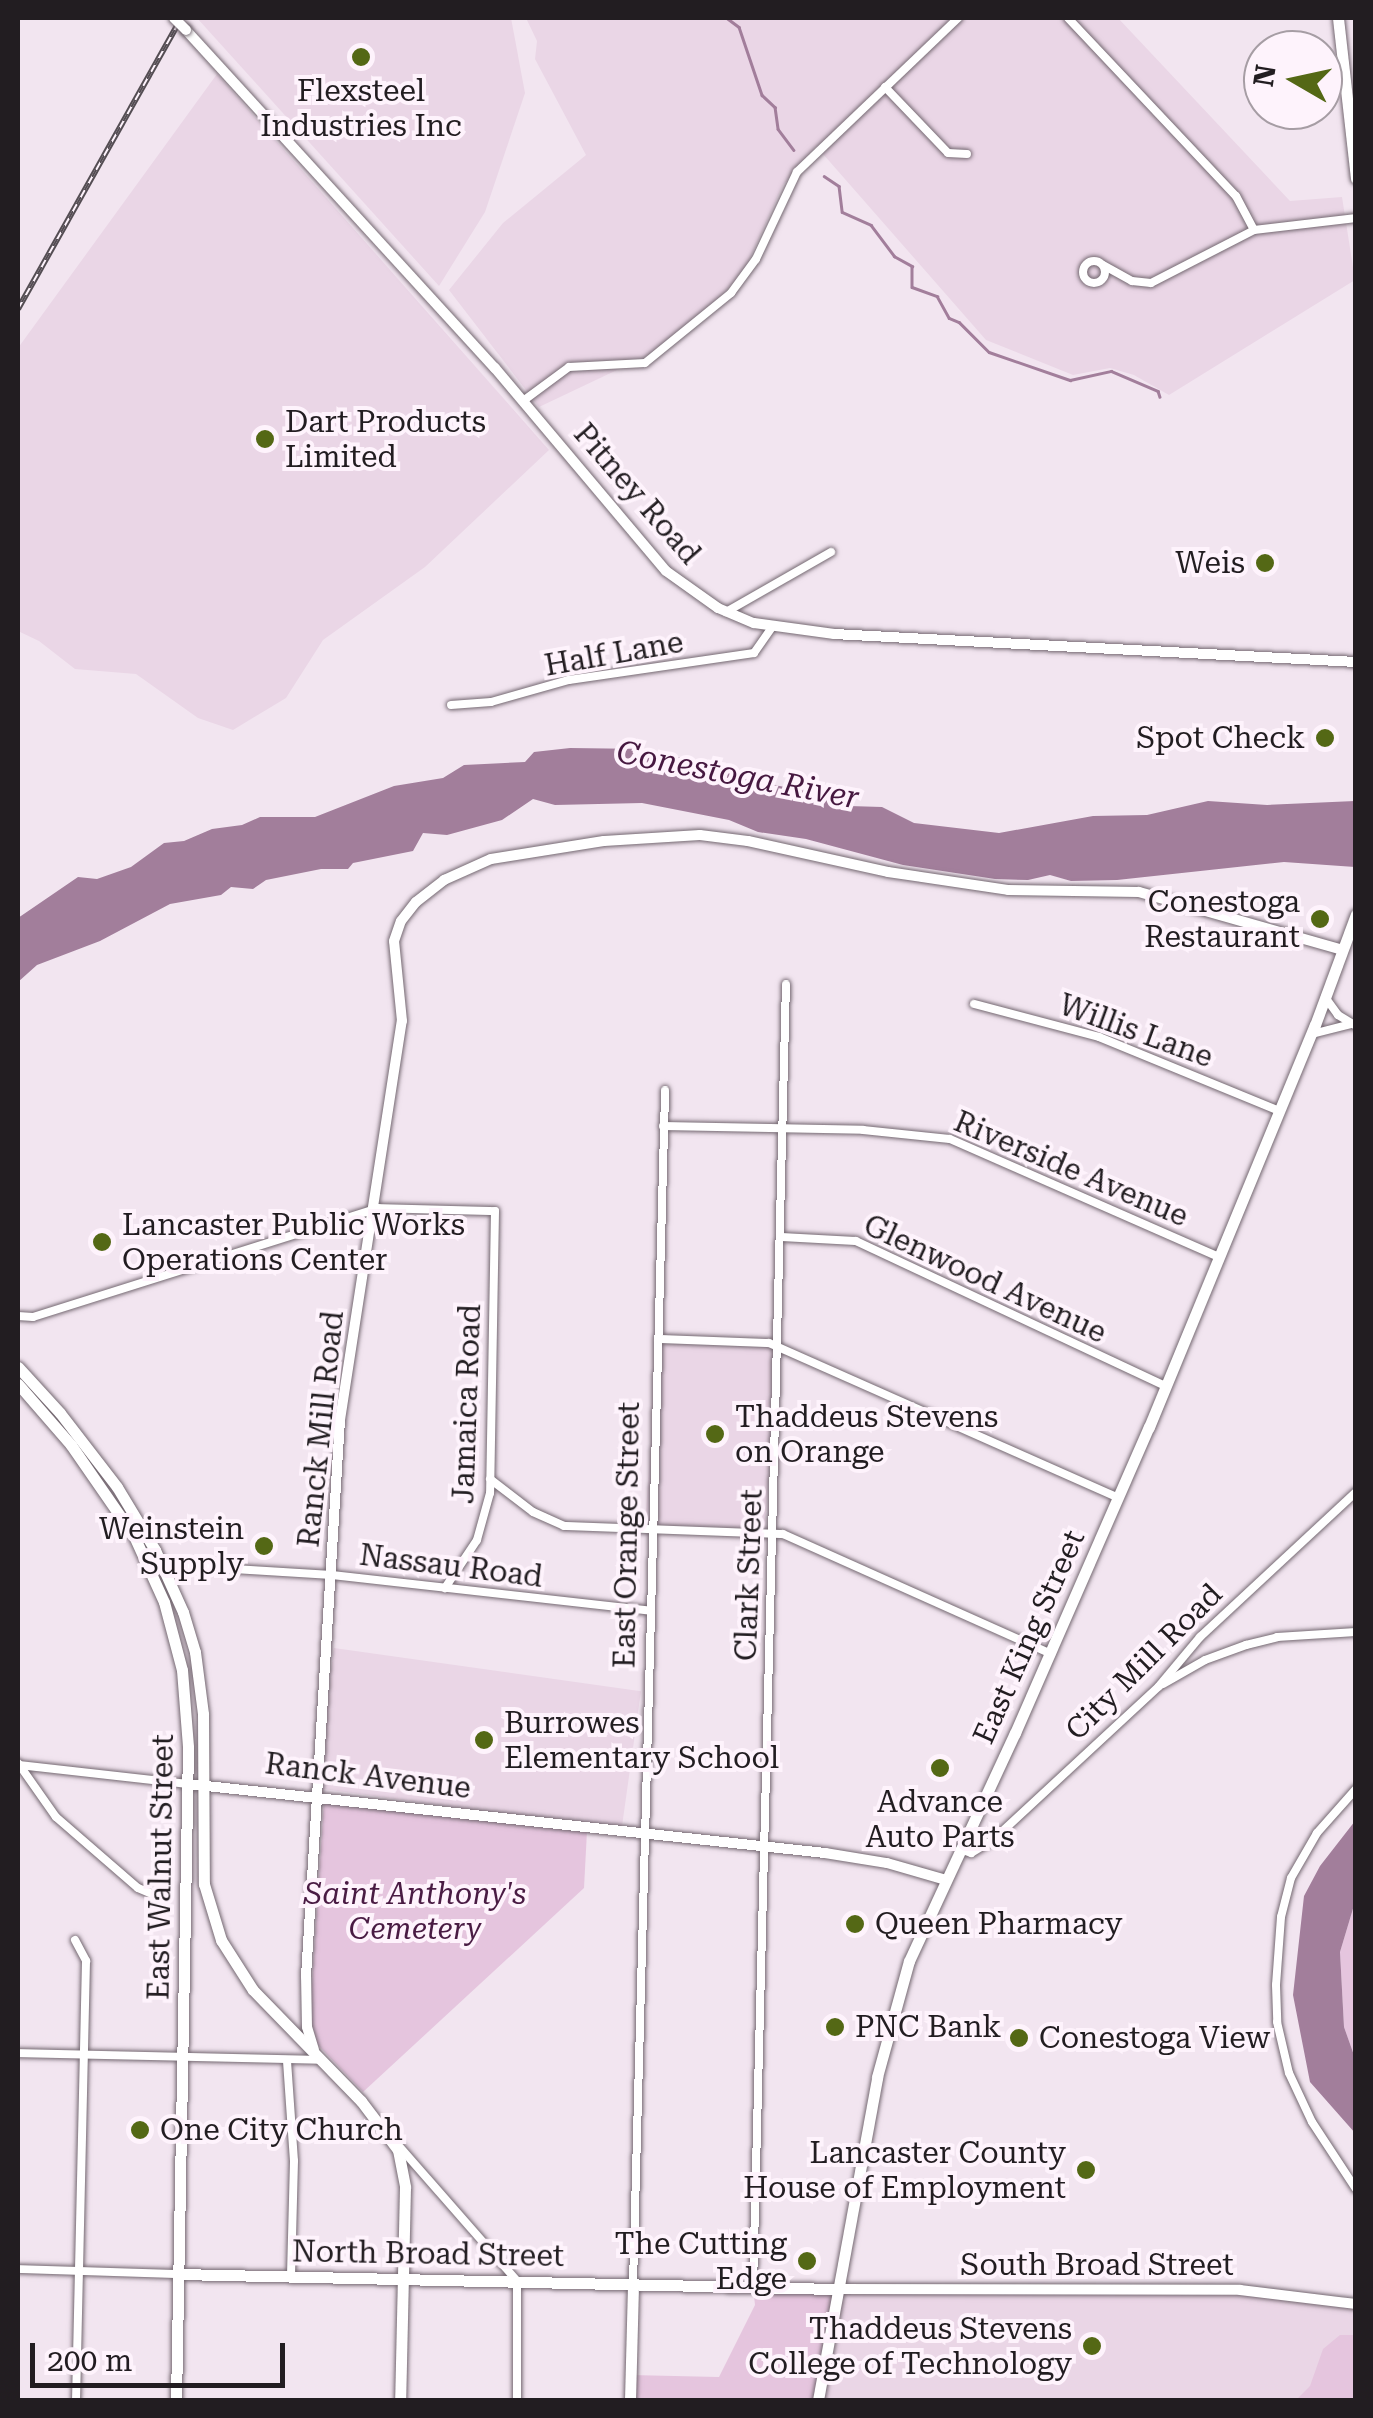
<!DOCTYPE html>
<style>
body{margin:0}
#map{position:relative;width:1373px;height:2418px;overflow:hidden;background:#f2e5f0;font-family:"Roboto Serif",serif}
div>[style]{position:absolute}
[style*='--x']{left:calc(var(--x)*1px);top:calc(var(--y)*1px);width:calc(var(--w)*1px);rotate:calc(var(--a)*1deg)}
.built>*{inset:0;background:#ead6e6;transform-origin:0 0}
.green>*{inset:0;background:#e5c5de}
.water>*{inset:0;background:#a27e9b}
.stream>*{height:2.5px;margin:-1.25px;padding:0 1.25px;transform-origin:1.25px;border-radius:1.25px;background:#a27e9b}
.roads{filter:drop-shadow(0 0 2px #746871) drop-shadow(0 0 2px #746871)}
.street>*{height:8px;margin:-4px;padding:0 4px;transform-origin:4px;border-radius:4px;background:#fff}
.street>.ring{margin:-4px;padding:0;box-sizing:content-box;background:none;border:8px solid #fff;border-radius:50%}
.secondary>*{height:10px;margin:-5px;padding:0 5px;transform-origin:5px;border-radius:5px;background:#fff}
.primary>*{height:11px;margin:-5.5px;padding:0 5.5px;transform-origin:5.5px;border-radius:5.5px;background:#fff}
.rail>*{height:6px;margin-top:-3px;transform-origin:0;background:repeating-linear-gradient(90deg,#fef3fc 0 8px,#544d53 0 16px);box-sizing:border-box;border-block:2px solid #544d53}
.bridges{filter:drop-shadow(0 0 2px #746871) drop-shadow(0 0 2px #746871)}
.secondary-bridge>*{height:10px;margin:-5px;padding:0 5px;transform-origin:5px;border-radius:5px;background:#fff}
.dots>*{width:28px;height:28px;translate:-50% -50%;box-sizing:border-box;border:5px solid #fef3fc;border-radius:50%}
span{translate:-50% -50%;white-space:nowrap;text-align:center;line-height:1.15;-webkit-text-stroke:8px #fef3fc;paint-order:stroke}
.poi-label{font-size:30px;color:#221d21}
.left{translate:0 -50%;text-align:left}
.right{translate:-100% -50%;text-align:right}
.street-label{font-size:30px;color:#221d21}
.park-label{font-size:30px;color:#491b43;font-style:italic}
.water-label{font-size:32px;color:#461840;font-style:italic}
.frame{position:absolute;inset:0;border:20px solid #221d21;pointer-events:none}
.north{position:absolute;left:1243px;top:30px;width:100px;height:100px;box-sizing:border-box;background:#fef3fc;border:2px solid #a69da4;border-radius:50%;rotate:279deg;font-size:28px;font-weight:700;line-height:40px;text-align:center;color:#221d21}
.north::after{content:'';display:block;margin:auto;width:35px;height:45px;background:#546815;clip-path:polygon(50% 0,100% 100%,50% 72%,0 100%)}
.scale{position:absolute;left:30px;top:2343px;width:255px;height:45px;box-sizing:border-box;border:5px solid #221d21;border-top:0;padding-left:12px;font-size:30px;line-height:35px;white-space:nowrap;color:#221d21;-webkit-text-stroke:8px #fef3fc;paint-order:stroke}
</style>
<div id="map">
<div class="built">
<i style="clip-path:polygon(197px 18px,511px 18px,525px 93px,485px 212px,439px 286px)"></i>
<i style="clip-path:polygon(526px 18px,1118px 18px,1290px 201px,1342px 197px,1355px 280px,1169px 395px,1134px 375px,1110px 368px,1073px 375px,986px 340px,816px 146px,783px 185px,745px 269px,721px 296px,657px 351px,539px 407px,449px 290px,503px 223px,586px 155px,535px 59px,537px 41px)"></i>
<i style="clip-path:polygon(217px 74px,549px 450px,425px 567px,323px 640px,286px 698px,233px 730px,198px 718px,136px 674px,75px 669px,39px 641px,18px 631px,18px 348px)"></i>
<i style="left:658px;top:1339px;width:120px;height:192px;rotate:4deg"></i>
<i style="left:334px;top:1648px;width:310px;height:141px;rotate:8deg"></i>
<i style="clip-path:polygon(837px 2289px,1240px 2290px,1355px 2304px,1355px 2400px,818px 2400px)"></i>
</div>
<div class="green">
<i style="clip-path:polygon(324px 1801px,587px 1831px,584px 1888px,363px 2092px,317px 2044px,310px 2015px)"></i>
<i style="clip-path:polygon(1355px 1902px,1355px 2058px,1344px 2027px,1340px 1952px)"></i>
<i style="clip-path:polygon(753px 2287px,837px 2289px,818px 2400px,630px 2400px,630px 2375px,719px 2377px,755px 2305px)"></i>
<i style="clip-path:polygon(1340px 2335px,1354px 2335px,1355px 2400px,1296px 2400px,1310px 2386px,1323px 2349px)"></i>
</div>
<div class="water">
<i style="clip-path:polygon(570px 748px,645px 749px,707px 764px,744px 779px,830px 796px,849px 806px,882px 807px,914px 823px,999px 833px,1093px 816px,1147px 815px,1208px 801px,1267px 805px,1355px 801px,1355px 867px,1284px 862px,1117px 880px,1071px 881px,1050px 875px,1028px 880px,995px 879px,903px 865px,806px 839px,758px 832px,729px 820px,642px 803px,555px 805px,533px 799px,502px 820px,447px 835px,423px 833px,413px 851px,353px 863px,348px 869px,321px 869px,266px 880px,253px 889px,231px 887px,221px 895px,170px 904px,100px 941px,37px 965px,18px 982px,18px 918px,78px 877px,97px 879px,131px 867px,164px 843px,184px 841px,212px 829px,242px 825px,260px 817px,315px 817px,394px 786px,443px 778px,464px 765px,525px 762px,534px 752px)"></i>
<i style="clip-path:polygon(1355px 1821px,1355px 1902px,1340px 1952px,1344px 2027px,1355px 2058px,1355px 2133px,1310px 2082px,1293px 1995px,1304px 1896px,1320px 1866px)"></i>
</div>
<div class="stream">
<i style="--x:727;--y:18;--w:15;--a:37"></i>
<i style="--x:739;--y:27;--w:72;--a:71.3"></i>
<i style="--x:762;--y:95;--w:18;--a:43"></i>
<i style="--x:775;--y:107;--w:22;--a:82"></i>
<i style="--x:778;--y:129;--w:26;--a:53"></i>
<i style="--x:824;--y:176;--w:18;--a:34"></i>
<i style="--x:839;--y:186;--w:26;--a:83"></i>
<i style="--x:842;--y:212;--w:32;--a:24"></i>
<i style="--x:871;--y:225;--w:39;--a:53"></i>
<i style="--x:894;--y:256;--w:21;--a:29"></i>
<i style="--x:912;--y:266;--w:21;--a:90"></i>
<i style="--x:912;--y:287;--w:27;--a:20"></i>
<i style="--x:937;--y:296;--w:25;--a:61"></i>
<i style="--x:949;--y:318;--w:11;--a:22"></i>
<i style="--x:959;--y:322;--w:42;--a:45"></i>
<i style="--x:989;--y:352;--w:86;--a:19.1"></i>
<i style="--x:1070;--y:380;--w:42;--a:-12.4"></i>
<i style="--x:1111;--y:371;--w:51;--a:23.1"></i>
<i style="--x:1158;--y:391;--w:6;--a:72"></i>
</div>
<div class="roads">
<div class="street">
<i style="--x:1068;--y:18;--w:245;--a:46.7"></i>
<i style="--x:1236;--y:196;--w:38;--a:62"></i>
<i style="--x:1254;--y:230;--w:103;--a:-6.7"></i>
<i style="--x:885;--y:87;--w:91;--a:46.3"></i>
<i style="--x:948;--y:153;--w:19;--a:3"></i>
<i class="ring" style="left:1083px;top:261px;width:14px;height:14px"></i>
<i style="--x:1103;--y:265;--w:33;--a:29"></i>
<i style="--x:1132;--y:281;--w:19;--a:6"></i>
<i style="--x:1151;--y:283;--w:116;--a:-27.2"></i>
<i style="--x:523;--y:401;--w:57;--a:-36.5"></i>
<i style="--x:569;--y:367;--w:76;--a:-3"></i>
<i style="--x:645;--y:363;--w:111;--a:-39.1"></i>
<i style="--x:731;--y:293;--w:42;--a:-53.7"></i>
<i style="--x:756;--y:259;--w:96;--a:-64.8"></i>
<i style="--x:797;--y:172;--w:223;--a:-43.7"></i>
<i style="--x:726;--y:612;--w:121;--a:-29.7"></i>
<i style="--x:451;--y:705;--w:40;--a:-4.3"></i>
<i style="--x:491;--y:702;--w:81;--a:-15.8"></i>
<i style="--x:569;--y:680;--w:187;--a:-8.3"></i>
<i style="--x:754;--y:653;--w:32;--a:-55"></i>
<i style="--x:1325;--y:997;--w:22;--a:54"></i>
<i style="--x:1338;--y:1015;--w:21;--a:31"></i>
<i style="--x:974;--y:1004;--w:129;--a:14.8"></i>
<i style="--x:1099;--y:1037;--w:195;--a:22.3"></i>
<i style="--x:1312;--y:1034;--w:40;--a:-14.4"></i>
<i style="--x:663;--y:1126;--w:200;--a:1.1"></i>
<i style="--x:863;--y:1130;--w:87;--a:5.9"></i>
<i style="--x:950;--y:1139;--w:294;--a:23.7"></i>
<i style="--x:781;--y:1237;--w:75;--a:3.1"></i>
<i style="--x:856;--y:1241;--w:342;--a:25.1"></i>
<i style="--x:18;--y:1316;--w:15;--a:4"></i>
<i style="--x:33;--y:1317;--w:362;--a:-17.5"></i>
<i style="--x:378;--y:1208;--w:117;--a:1.5"></i>
<i style="--x:495;--y:1211;--w:282;--a:91"></i>
<i style="--x:490;--y:1493;--w:49;--a:105.5"></i>
<i style="--x:477;--y:1540;--w:58;--a:123.7"></i>
<i style="--x:658;--y:1339;--w:111;--a:2.1"></i>
<i style="--x:769;--y:1343;--w:382;--a:23.9"></i>
<i style="--x:490;--y:1479;--w:54;--a:37.5"></i>
<i style="--x:533;--y:1512;--w:34;--a:24"></i>
<i style="--x:564;--y:1526;--w:219;--a:2.1"></i>
<i style="--x:783;--y:1534;--w:294;--a:24.1"></i>
<i style="--x:185;--y:1566;--w:147;--a:3.5"></i>
<i style="--x:332;--y:1575;--w:321;--a:6.4"></i>
<i style="--x:1163;--y:1684;--w:48;--a:-29.7"></i>
<i style="--x:1205;--y:1660;--w:44;--a:-20.1"></i>
<i style="--x:1246;--y:1645;--w:32;--a:-14"></i>
<i style="--x:1277;--y:1637;--w:79;--a:-3.6"></i>
<i style="--x:18;--y:1763;--w:66;--a:54.9"></i>
<i style="--x:56;--y:1817;--w:108;--a:40.9"></i>
<i style="--x:138;--y:1888;--w:25;--a:23"></i>
<i style="--x:19;--y:1765;--w:170;--a:6.4"></i>
<i style="--x:1356;--y:1789;--w:59;--a:131.6"></i>
<i style="--x:1317;--y:1833;--w:52;--a:120"></i>
<i style="--x:1291;--y:1878;--w:40;--a:104.4"></i>
<i style="--x:1281;--y:1917;--w:68;--a:94.2"></i>
<i style="--x:1276;--y:1985;--w:37;--a:88"></i>
<i style="--x:1277;--y:2022;--w:52;--a:76.8"></i>
<i style="--x:1289;--y:2073;--w:54;--a:64.9"></i>
<i style="--x:1312;--y:2122;--w:80;--a:56.7"></i>
<i style="--x:960;--y:1849;--w:12;--a:20"></i>
<i style="--x:971;--y:1853;--w:27;--a:-31"></i>
<i style="--x:994;--y:1839;--w:225;--a:-42.8"></i>
<i style="--x:1159;--y:1686;--w:64;--a:-50.1"></i>
<i style="--x:1200;--y:1637;--w:213;--a:-42.9"></i>
<i style="--x:75;--y:1940;--w:24;--a:62"></i>
<i style="--x:86;--y:1961;--w:439;--a:91.3"></i>
<i style="--x:18;--y:2053;--w:299;--a:1.3"></i>
<i style="--x:287;--y:2061;--w:100;--a:86"></i>
<i style="--x:294;--y:2161;--w:115;--a:91.5"></i>
<i style="--x:398;--y:2145;--w:181;--a:48.8"></i>
<i style="--x:517;--y:2281;--w:119;--a:90"></i>
<i style="--x:18;--y:2269;--w:161;--a:1.8"></i>
<i style="--x:633;--y:2284;--w:1194;--a:-88.46"></i>
<i style="--x:753;--y:2287;--w:1303;--a:-88.55"></i>
</div>
<div class="secondary">
<i style="--x:186;--y:30;--w:458;--a:47.6"></i>
<i style="--x:495;--y:368;--w:265;--a:49.9"></i>
<i style="--x:666;--y:571;--w:64;--a:35.4"></i>
<i style="--x:718;--y:608;--w:39;--a:23"></i>
<i style="--x:754;--y:623;--w:81;--a:7.8"></i>
<i style="--x:834;--y:634;--w:523;--a:3.07"></i>
<i style="--x:188;--y:1784;--w:641;--a:6.18"></i>
<i style="--x:825;--y:1853;--w:63;--a:9.2"></i>
<i style="--x:887;--y:1863;--w:61;--a:16.1"></i>
<i style="--x:314;--y:2050;--w:24;--a:-107"></i>
<i style="--x:307;--y:2027;--w:50;--a:-91.1"></i>
<i style="--x:306;--y:1977;--w:558;--a:-86.51"></i>
<i style="--x:340;--y:1420;--w:404;--a:-81.2"></i>
<i style="--x:402;--y:1021;--w:80;--a:-95.7"></i>
<i style="--x:394;--y:941;--w:21;--a:-71"></i>
<i style="--x:401;--y:921;--w:24;--a:-52"></i>
<i style="--x:416;--y:902;--w:36;--a:-38"></i>
<i style="--x:444;--y:880;--w:51;--a:-24.1"></i>
<i style="--x:491;--y:859;--w:114;--a:-9.1"></i>
<i style="--x:604;--y:841;--w:96;--a:-3.6"></i>
<i style="--x:700;--y:835;--w:48;--a:7.1"></i>
<i style="--x:748;--y:841;--w:143;--a:12.5"></i>
<i style="--x:888;--y:872;--w:121;--a:8.5"></i>
<i style="--x:1008;--y:890;--w:131;--a:0.9"></i>
<i style="--x:1139;--y:892;--w:211;--a:15.9"></i>
<i style="--x:837;--y:2289;--w:403;--a:0.1"></i>
<i style="--x:1240;--y:2290;--w:117;--a:6.9"></i>
</div>
<div class="primary">
<i style="--x:1338;--y:18;--w:161;--a:83.6"></i>
<i style="--x:18;--y:1367;--w:62;--a:47.6"></i>
<i style="--x:60;--y:1413;--w:93;--a:52.4"></i>
<i style="--x:117;--y:1487;--w:74;--a:58.9"></i>
<i style="--x:155;--y:1550;--w:68;--a:65.7"></i>
<i style="--x:183;--y:1612;--w:42;--a:73.3"></i>
<i style="--x:195;--y:1652;--w:63;--a:82.6"></i>
<i style="--x:203;--y:1714;--w:170;--a:89.7"></i>
<i style="--x:204;--y:1884;--w:59;--a:73.1"></i>
<i style="--x:221;--y:1940;--w:59;--a:57.4"></i>
<i style="--x:253;--y:1990;--w:155;--a:45.8"></i>
<i style="--x:361;--y:2101;--w:61;--a:52.9"></i>
<i style="--x:398;--y:2150;--w:38;--a:79"></i>
<i style="--x:405;--y:2187;--w:213;--a:91.3"></i>
<i style="--x:18;--y:1384;--w:81;--a:49"></i>
<i style="--x:71;--y:1445;--w:111;--a:55.3"></i>
<i style="--x:134;--y:1536;--w:72;--a:65.6"></i>
<i style="--x:164;--y:1602;--w:70;--a:75.2"></i>
<i style="--x:182;--y:1670;--w:77;--a:85.5"></i>
<i style="--x:188;--y:1747;--w:653;--a:91.05"></i>
<i style="--x:179;--y:2274;--w:658;--a:1.31"></i>
<i style="--x:630;--y:2400;--w:116;--a:-88.5"></i>
<i style="--x:818;--y:2400;--w:328;--a:-79.6"></i>
<i style="--x:877;--y:2077;--w:120;--a:-74.6"></i>
<i style="--x:909;--y:1961;--w:251;--a:-65.1"></i>
<i style="--x:1015;--y:1733;--w:334;--a:-66.4"></i>
<i style="--x:1149;--y:1427;--w:435;--a:-67.6"></i>
<i style="--x:1315;--y:1025;--w:118;--a:-69.7"></i>
</div>
</div>
<div class="rail">
<i style="--x:18;--y:309;--w:334;--a:-60.7"></i>
</div>
<div class="bridges">
<div class="secondary-bridge">
<i style="--x:174;--y:18;--w:17;--a:45"></i>
</div>
</div>
<div class="dots">
<i style="left:361px;top:57px;background:#546815"></i>
<i style="left:265px;top:439px;background:#546815"></i>
<i style="left:1265px;top:563px;background:#546815"></i>
<i style="left:1325px;top:738px;background:#546815"></i>
<i style="left:1320px;top:919px;background:#546815"></i>
<i style="left:102px;top:1242px;background:#546815"></i>
<i style="left:715px;top:1434px;background:#546815"></i>
<i style="left:264px;top:1546px;background:#546815"></i>
<i style="left:484px;top:1740px;background:#546815"></i>
<i style="left:940px;top:1768px;background:#546815"></i>
<i style="left:855px;top:1924px;background:#546815"></i>
<i style="left:835px;top:2027px;background:#546815"></i>
<i style="left:1019px;top:2038px;background:#546815"></i>
<i style="left:140px;top:2130px;background:#546815"></i>
<i style="left:1086px;top:2170px;background:#546815"></i>
<i style="left:807px;top:2261px;background:#546815"></i>
<i style="left:1092px;top:2346px;background:#546815"></i>
</div>
<div class="poi-label">
<span style="left:361px;top:108px">Flexsteel<br>Industries Inc</span>
<span class="left" style="left:285px;top:439px">Dart Products<br>Limited</span>
<span class="right" style="left:1245px;top:563px">Weis</span>
<span class="right" style="left:1305px;top:738px">Spot Check</span>
<span class="right" style="left:1300px;top:919px">Conestoga<br>Restaurant</span>
<span class="left" style="left:122px;top:1242px">Lancaster Public Works<br>Operations Center</span>
<span class="left" style="left:735px;top:1434px">Thaddeus Stevens<br>on Orange</span>
<span class="right" style="left:244px;top:1546px">Weinstein<br>Supply</span>
<span class="left" style="left:504px;top:1740px">Burrowes<br>Elementary School</span>
<span style="left:940px;top:1819px">Advance<br>Auto Parts</span>
<span class="left" style="left:875px;top:1924px">Queen Pharmacy</span>
<span class="left" style="left:855px;top:2027px">PNC Bank</span>
<span class="left" style="left:1039px;top:2038px">Conestoga View</span>
<span class="left" style="left:160px;top:2130px">One City Church</span>
<span class="right" style="left:1066px;top:2170px">Lancaster County<br>House of Employment</span>
<span class="right" style="left:787px;top:2261px">The Cutting<br>Edge</span>
<span class="right" style="left:1072px;top:2346px">Thaddeus Stevens<br>College of Technology</span>
</div>
<div class="street-label">
<span style="left:637px;top:494px;rotate:49deg">Pitney Road</span>
<span style="left:614px;top:654px;rotate:-10deg">Half Lane</span>
<span style="left:1136px;top:1031px;rotate:20deg">Willis Lane</span>
<span style="left:1071px;top:1169px;rotate:23deg">Riverside Avenue</span>
<span style="left:985px;top:1279px;rotate:25deg">Glenwood Avenue</span>
<span style="left:467px;top:1404px;rotate:-88deg">Jamaica Road</span>
<span style="left:321px;top:1429px;rotate:-84deg">Ranck Mill Road</span>
<span style="left:627px;top:1535px;rotate:-89deg">East Orange Street</span>
<span style="left:451px;top:1566px;rotate:7deg">Nassau Road</span>
<span style="left:749px;top:1575px;rotate:-88deg">Clark Street</span>
<span style="left:1029px;top:1637px;rotate:-66deg">East King Street</span>
<span style="left:1144px;top:1662px;rotate:-45deg">City Mill Road</span>
<span style="left:368px;top:1776px;rotate:7deg">Ranck Avenue</span>
<span style="left:161px;top:1867px;rotate:-89deg">East Walnut Street</span>
<span style="left:428px;top:2254px;rotate:1deg">North Broad Street</span>
<span style="left:1097px;top:2265px">South Broad Street</span>
</div>
<div class="park-label">
<span style="left:415px;top:1911px">Saint Anthony's<br>Cemetery</span>
</div>
<div class="water-label">
<span style="left:738px;top:775px;rotate:11deg">Conestoga River</span>
</div>
<div class="frame"></div>
<div class="north">N</div>
<div class="scale">200 m</div>
</div>
